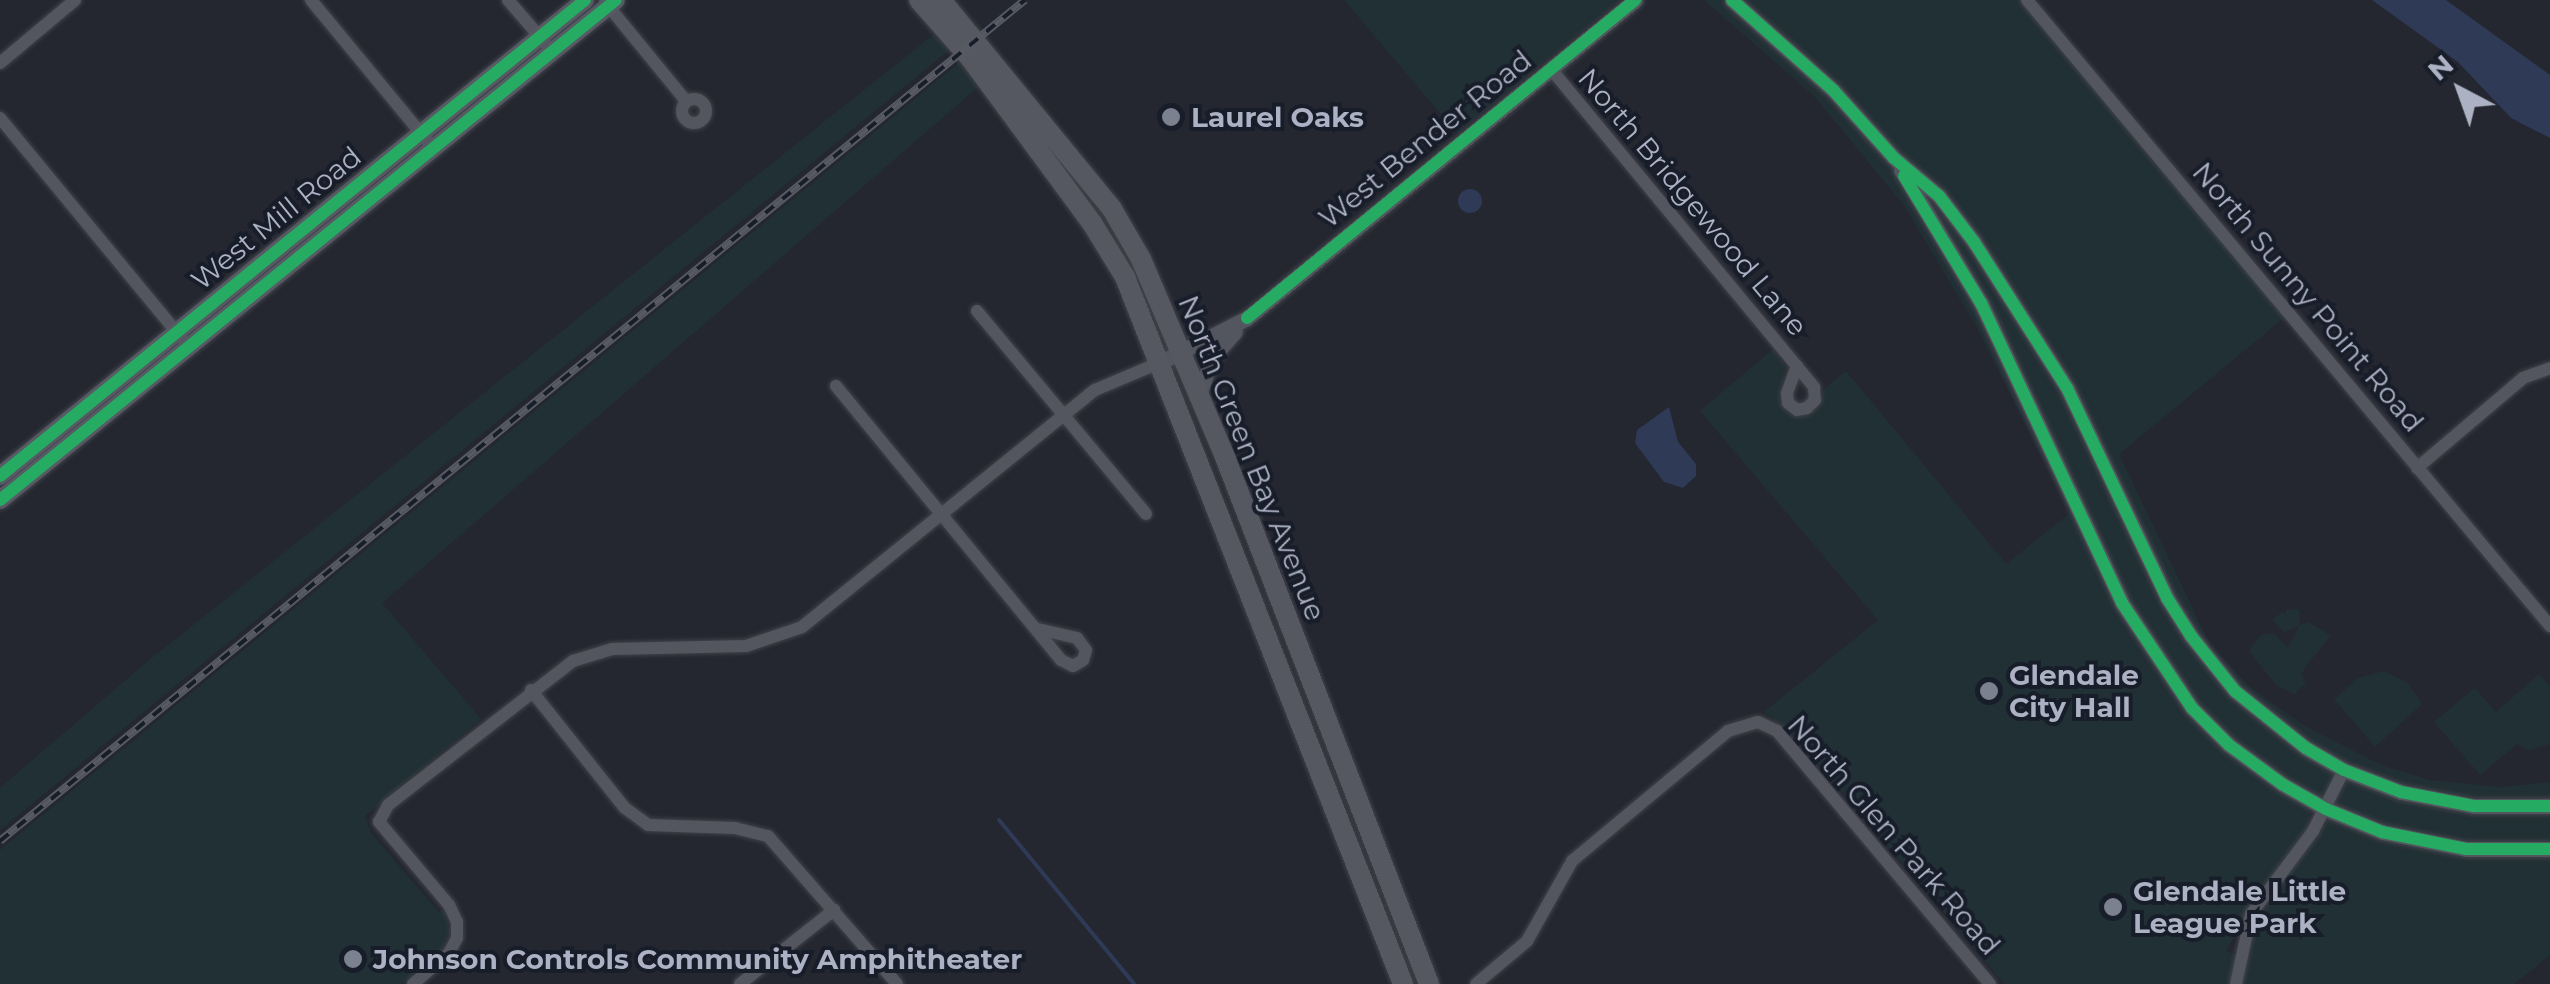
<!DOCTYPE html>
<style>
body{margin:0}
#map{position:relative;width:2550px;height:984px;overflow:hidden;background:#242730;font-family:Montserrat,sans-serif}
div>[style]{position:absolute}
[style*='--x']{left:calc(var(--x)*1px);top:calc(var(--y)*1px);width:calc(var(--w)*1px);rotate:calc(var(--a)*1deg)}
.green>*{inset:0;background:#213035}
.water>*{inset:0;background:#2f3a57}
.round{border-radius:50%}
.stream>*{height:4px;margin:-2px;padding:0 2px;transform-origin:2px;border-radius:2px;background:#2f3a57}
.roads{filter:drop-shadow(0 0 2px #404249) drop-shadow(0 0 2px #404249)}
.minor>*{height:12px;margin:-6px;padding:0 6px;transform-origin:6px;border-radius:6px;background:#53565f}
.minor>.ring{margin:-6px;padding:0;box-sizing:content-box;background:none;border:12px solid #53565f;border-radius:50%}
.tertiary>*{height:15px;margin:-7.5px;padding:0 7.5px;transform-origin:7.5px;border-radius:7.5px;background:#53565f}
.secondary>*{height:18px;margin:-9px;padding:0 9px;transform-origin:9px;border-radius:9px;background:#575a64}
.primary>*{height:20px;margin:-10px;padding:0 10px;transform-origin:10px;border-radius:10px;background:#565861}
.rail>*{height:8px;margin-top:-4px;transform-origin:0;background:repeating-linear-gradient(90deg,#181d2a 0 11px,#575a62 0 22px);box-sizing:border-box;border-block:2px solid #575a62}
.cycleway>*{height:12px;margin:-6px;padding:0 6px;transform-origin:6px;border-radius:6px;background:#26ab63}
.dots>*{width:28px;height:28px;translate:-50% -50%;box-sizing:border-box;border:5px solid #181d2a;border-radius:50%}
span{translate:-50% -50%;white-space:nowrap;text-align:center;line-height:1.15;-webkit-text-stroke:8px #181d2a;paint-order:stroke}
.poi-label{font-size:28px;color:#acb2c3;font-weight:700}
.left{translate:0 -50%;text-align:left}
.street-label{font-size:28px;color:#acb2c3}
.north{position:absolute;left:2410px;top:40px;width:100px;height:100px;-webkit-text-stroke:8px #181d2a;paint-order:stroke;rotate:319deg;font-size:28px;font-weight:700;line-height:40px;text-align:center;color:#acb2c3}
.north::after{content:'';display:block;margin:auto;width:35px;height:45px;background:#acb2c3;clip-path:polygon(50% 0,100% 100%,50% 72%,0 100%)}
</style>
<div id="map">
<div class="green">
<i style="clip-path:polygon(1344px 0,1620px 0,1457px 133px)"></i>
<i style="clip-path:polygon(evenodd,1704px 0,2025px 0,2285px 317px,2119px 454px,2210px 645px,2250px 687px,2305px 726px,2383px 766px,2430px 780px,2501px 787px,2550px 782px,2550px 955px,2514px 984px,2004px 984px,1795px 736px,1764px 712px,1878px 620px,1700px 411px,1773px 349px,1786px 367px,1780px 391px,1786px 409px,1820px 401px,1823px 390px,1846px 371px,2006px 564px,2070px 513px,1977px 328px,1903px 204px,1814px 96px,1704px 0,2310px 809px,2329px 820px,2272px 897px,2252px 931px,2247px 959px,2226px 951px,2258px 894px,2308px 830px,2310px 809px)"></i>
<i style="clip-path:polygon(938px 31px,948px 51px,0 830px,0 788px,143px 665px)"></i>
<i style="clip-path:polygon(960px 62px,978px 87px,382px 603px,481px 719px,365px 816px,371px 833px,439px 912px,444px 909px,450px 933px,441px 951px,401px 984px,0 984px,0 850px)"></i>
<i style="clip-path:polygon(2299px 609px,2300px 625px,2309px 622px,2331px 636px,2306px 666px,2301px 675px,2306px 683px,2294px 694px,2276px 685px,2249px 651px,2261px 635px,2274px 633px,2288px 648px,2299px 626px,2284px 632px,2272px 620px,2282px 612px,2286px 616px,2286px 610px)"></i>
<i style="clip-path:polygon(2384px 671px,2407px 682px,2422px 704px,2375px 747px,2334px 699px,2358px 678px)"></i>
<i style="clip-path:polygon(2539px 674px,2550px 687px,2550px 744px,2529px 750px,2517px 744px,2480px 775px,2434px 722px,2475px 688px,2496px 712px)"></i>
</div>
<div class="water">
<i style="clip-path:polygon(2372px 0,2446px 0,2550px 75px,2550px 138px,2511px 118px,2458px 62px)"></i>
<i class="round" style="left:1458px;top:189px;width:24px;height:24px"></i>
<i style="clip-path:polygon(1669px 407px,1678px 442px,1696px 464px,1696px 476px,1683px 488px,1664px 482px,1635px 443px,1637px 430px)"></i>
</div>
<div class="stream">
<i style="--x:999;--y:820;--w:212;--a:50.5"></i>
</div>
<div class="roads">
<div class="minor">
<i style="--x:311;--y:0;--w:192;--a:50.5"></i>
<i style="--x:508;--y:0;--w:67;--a:49.2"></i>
<i style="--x:2027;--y:0;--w:816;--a:50.12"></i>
<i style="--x:605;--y:2;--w:128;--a:50.7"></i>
<i style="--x:0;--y:63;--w:98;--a:-40"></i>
<i style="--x:1551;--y:69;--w:413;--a:50.4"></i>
<i style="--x:1814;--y:387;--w:13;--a:86"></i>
<i style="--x:1815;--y:400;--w:11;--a:135"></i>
<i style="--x:1807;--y:408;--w:10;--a:169"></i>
<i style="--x:1797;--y:410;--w:11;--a:-142"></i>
<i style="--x:1788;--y:403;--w:10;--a:-96"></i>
<i style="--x:1787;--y:393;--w:29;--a:-70"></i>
<i class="ring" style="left:682px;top:99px;width:12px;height:12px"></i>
<i style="--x:0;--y:118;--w:297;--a:50.5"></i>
<i style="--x:977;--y:311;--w:264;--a:50.2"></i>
<i style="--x:836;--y:386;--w:355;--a:50.6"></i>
<i style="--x:1061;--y:660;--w:13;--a:27"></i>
<i style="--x:1073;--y:666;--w:12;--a:-31"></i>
<i style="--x:1083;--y:660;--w:10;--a:-73"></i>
<i style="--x:1086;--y:650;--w:15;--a:-127"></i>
<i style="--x:1077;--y:638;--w:40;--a:-167"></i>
<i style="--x:2417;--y:468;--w:139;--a:-40.3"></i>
<i style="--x:2523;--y:378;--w:29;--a:-20"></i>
<i style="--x:531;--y:690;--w:151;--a:51.5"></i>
<i style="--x:625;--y:808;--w:29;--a:36"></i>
<i style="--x:648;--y:825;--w:87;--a:2"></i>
<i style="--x:735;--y:828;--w:34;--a:14"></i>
<i style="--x:768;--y:836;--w:196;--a:48.9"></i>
<i style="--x:413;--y:984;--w:48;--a:-40.7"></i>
<i style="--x:449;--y:953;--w:17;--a:-62"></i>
<i style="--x:457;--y:938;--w:16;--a:-90"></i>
<i style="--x:457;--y:922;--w:19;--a:-115"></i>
<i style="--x:449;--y:905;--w:109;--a:-130.1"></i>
<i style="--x:379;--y:822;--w:19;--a:-62"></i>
<i style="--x:388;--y:805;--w:234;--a:-37.9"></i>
<i style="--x:573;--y:661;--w:41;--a:-17.1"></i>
<i style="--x:612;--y:649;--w:134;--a:-1.3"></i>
<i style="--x:746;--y:646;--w:59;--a:-18.7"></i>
<i style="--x:802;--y:627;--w:377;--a:-39"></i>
<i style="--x:1095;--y:390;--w:69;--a:-22.9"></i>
<i style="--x:740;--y:984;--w:120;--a:-38.2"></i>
<i style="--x:1476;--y:984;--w:67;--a:-40.1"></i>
<i style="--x:1527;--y:941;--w:92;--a:-60.6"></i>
<i style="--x:1572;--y:861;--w:203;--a:-39.8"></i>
<i style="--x:1728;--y:731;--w:31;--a:-17"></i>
<i style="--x:1758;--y:722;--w:21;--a:25"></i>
<i style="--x:1777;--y:731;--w:331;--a:49.9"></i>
<i style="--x:2236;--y:984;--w:72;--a:-77.9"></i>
<i style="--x:2251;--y:914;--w:104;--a:-53.2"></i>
<i style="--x:2313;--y:831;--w:68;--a:-63.1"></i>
</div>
<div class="tertiary">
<i style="--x:1732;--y:0;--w:135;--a:41.7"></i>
<i style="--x:1833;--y:90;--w:91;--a:48.1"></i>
<i style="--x:1894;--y:158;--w:59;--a:40.2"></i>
<i style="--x:1939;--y:196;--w:58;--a:52.7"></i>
<i style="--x:1974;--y:242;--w:173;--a:57.5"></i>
<i style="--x:2067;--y:388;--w:233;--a:64.5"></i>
<i style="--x:2167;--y:598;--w:45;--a:57.7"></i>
<i style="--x:2191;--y:636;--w:70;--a:51.3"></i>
<i style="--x:2235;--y:691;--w:91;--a:38.8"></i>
<i style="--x:2306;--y:748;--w:44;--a:30.1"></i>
<i style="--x:2344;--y:770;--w:61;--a:21.1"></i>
<i style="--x:2401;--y:792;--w:74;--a:10.9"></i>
<i style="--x:2474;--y:806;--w:76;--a:0"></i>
<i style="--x:1901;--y:170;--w:155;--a:59"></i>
<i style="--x:1981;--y:303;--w:331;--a:64.8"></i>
<i style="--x:2122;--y:603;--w:126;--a:56.3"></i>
<i style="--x:2192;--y:708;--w:52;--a:45"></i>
<i style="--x:2229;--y:745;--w:66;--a:36.3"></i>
<i style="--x:2282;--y:784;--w:51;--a:29.6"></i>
<i style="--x:2326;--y:809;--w:61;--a:22.3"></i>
<i style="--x:2382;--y:832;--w:86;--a:11.4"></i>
<i style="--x:2466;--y:849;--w:84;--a:0"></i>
<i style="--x:1159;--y:363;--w:99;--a:-27.1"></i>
<i style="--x:1247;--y:318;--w:502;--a:-39.34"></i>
<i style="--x:1199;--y:395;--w:39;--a:-71"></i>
<i style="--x:1212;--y:358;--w:35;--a:-49"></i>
</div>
<div class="secondary">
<i style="--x:0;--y:476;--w:754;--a:-39.13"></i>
<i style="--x:0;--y:500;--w:793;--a:-39.07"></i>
</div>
<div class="primary">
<i style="--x:919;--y:0;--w:79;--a:48.6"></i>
<i style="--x:971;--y:59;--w:204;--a:53.6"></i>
<i style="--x:1092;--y:223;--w:63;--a:58.6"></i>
<i style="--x:1125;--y:277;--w:760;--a:68.53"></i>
<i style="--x:941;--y:0;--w:270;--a:50.7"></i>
<i style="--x:1112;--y:209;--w:58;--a:59.9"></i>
<i style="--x:1141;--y:259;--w:215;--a:67"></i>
<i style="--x:1225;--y:457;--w:565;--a:68.84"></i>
</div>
</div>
<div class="rail">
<i style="--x:0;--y:841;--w:1326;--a:-39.37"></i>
</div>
<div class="cycleway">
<i style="--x:1732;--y:0;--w:135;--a:41.7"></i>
<i style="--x:1833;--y:90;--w:91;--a:48.1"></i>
<i style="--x:1894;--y:158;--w:59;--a:40.2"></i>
<i style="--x:1939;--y:196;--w:58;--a:52.7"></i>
<i style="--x:1974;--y:242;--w:173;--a:57.5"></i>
<i style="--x:2067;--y:388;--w:233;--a:64.5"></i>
<i style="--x:2167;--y:598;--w:45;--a:57.7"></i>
<i style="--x:2191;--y:636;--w:70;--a:51.3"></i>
<i style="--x:2235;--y:691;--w:91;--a:38.8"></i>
<i style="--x:2306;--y:748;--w:44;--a:30.1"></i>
<i style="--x:2344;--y:770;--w:61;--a:21.1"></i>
<i style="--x:2401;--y:792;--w:74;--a:10.9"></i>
<i style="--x:2474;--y:806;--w:76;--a:0"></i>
<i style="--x:1904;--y:176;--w:149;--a:58.8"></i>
<i style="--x:1981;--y:303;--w:331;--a:64.8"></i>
<i style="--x:2122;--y:603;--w:126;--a:56.3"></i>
<i style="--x:2192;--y:708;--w:52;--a:45"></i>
<i style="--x:2229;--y:745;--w:66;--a:36.3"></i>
<i style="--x:2282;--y:784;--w:51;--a:29.6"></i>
<i style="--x:2326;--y:809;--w:61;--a:22.3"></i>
<i style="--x:2382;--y:832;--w:86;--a:11.4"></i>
<i style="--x:2466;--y:849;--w:84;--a:0"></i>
<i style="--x:1247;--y:318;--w:502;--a:-39.34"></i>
<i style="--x:0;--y:476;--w:754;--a:-39.13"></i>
<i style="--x:0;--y:500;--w:793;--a:-39.07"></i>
</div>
<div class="dots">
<i style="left:1171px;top:117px;background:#7c8190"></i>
<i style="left:1989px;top:691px;background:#7c8190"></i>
<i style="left:2113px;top:907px;background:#7c8190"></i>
<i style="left:353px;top:959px;background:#7c8190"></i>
</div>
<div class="poi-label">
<span class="left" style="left:1191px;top:117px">Laurel Oaks</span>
<span class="left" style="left:2009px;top:691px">Glendale<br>City Hall</span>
<span class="left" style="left:2133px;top:907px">Glendale Little<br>League Park</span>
<span class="left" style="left:373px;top:959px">Johnson Controls Community Amphitheater</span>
</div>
<div class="street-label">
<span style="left:1425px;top:139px;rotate:-39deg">West Bender Road</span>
<span style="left:1693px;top:202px;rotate:50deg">North Bridgewood Lane</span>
<span style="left:276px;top:218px;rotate:-39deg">West Mill Road</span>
<span style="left:2308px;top:297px;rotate:50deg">North Sunny Point Road</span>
<span style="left:1252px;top:458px;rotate:68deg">North Green Bay Avenue</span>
<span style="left:1894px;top:835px;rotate:49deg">North Glen Park Road</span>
</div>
<div class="north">N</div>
</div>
